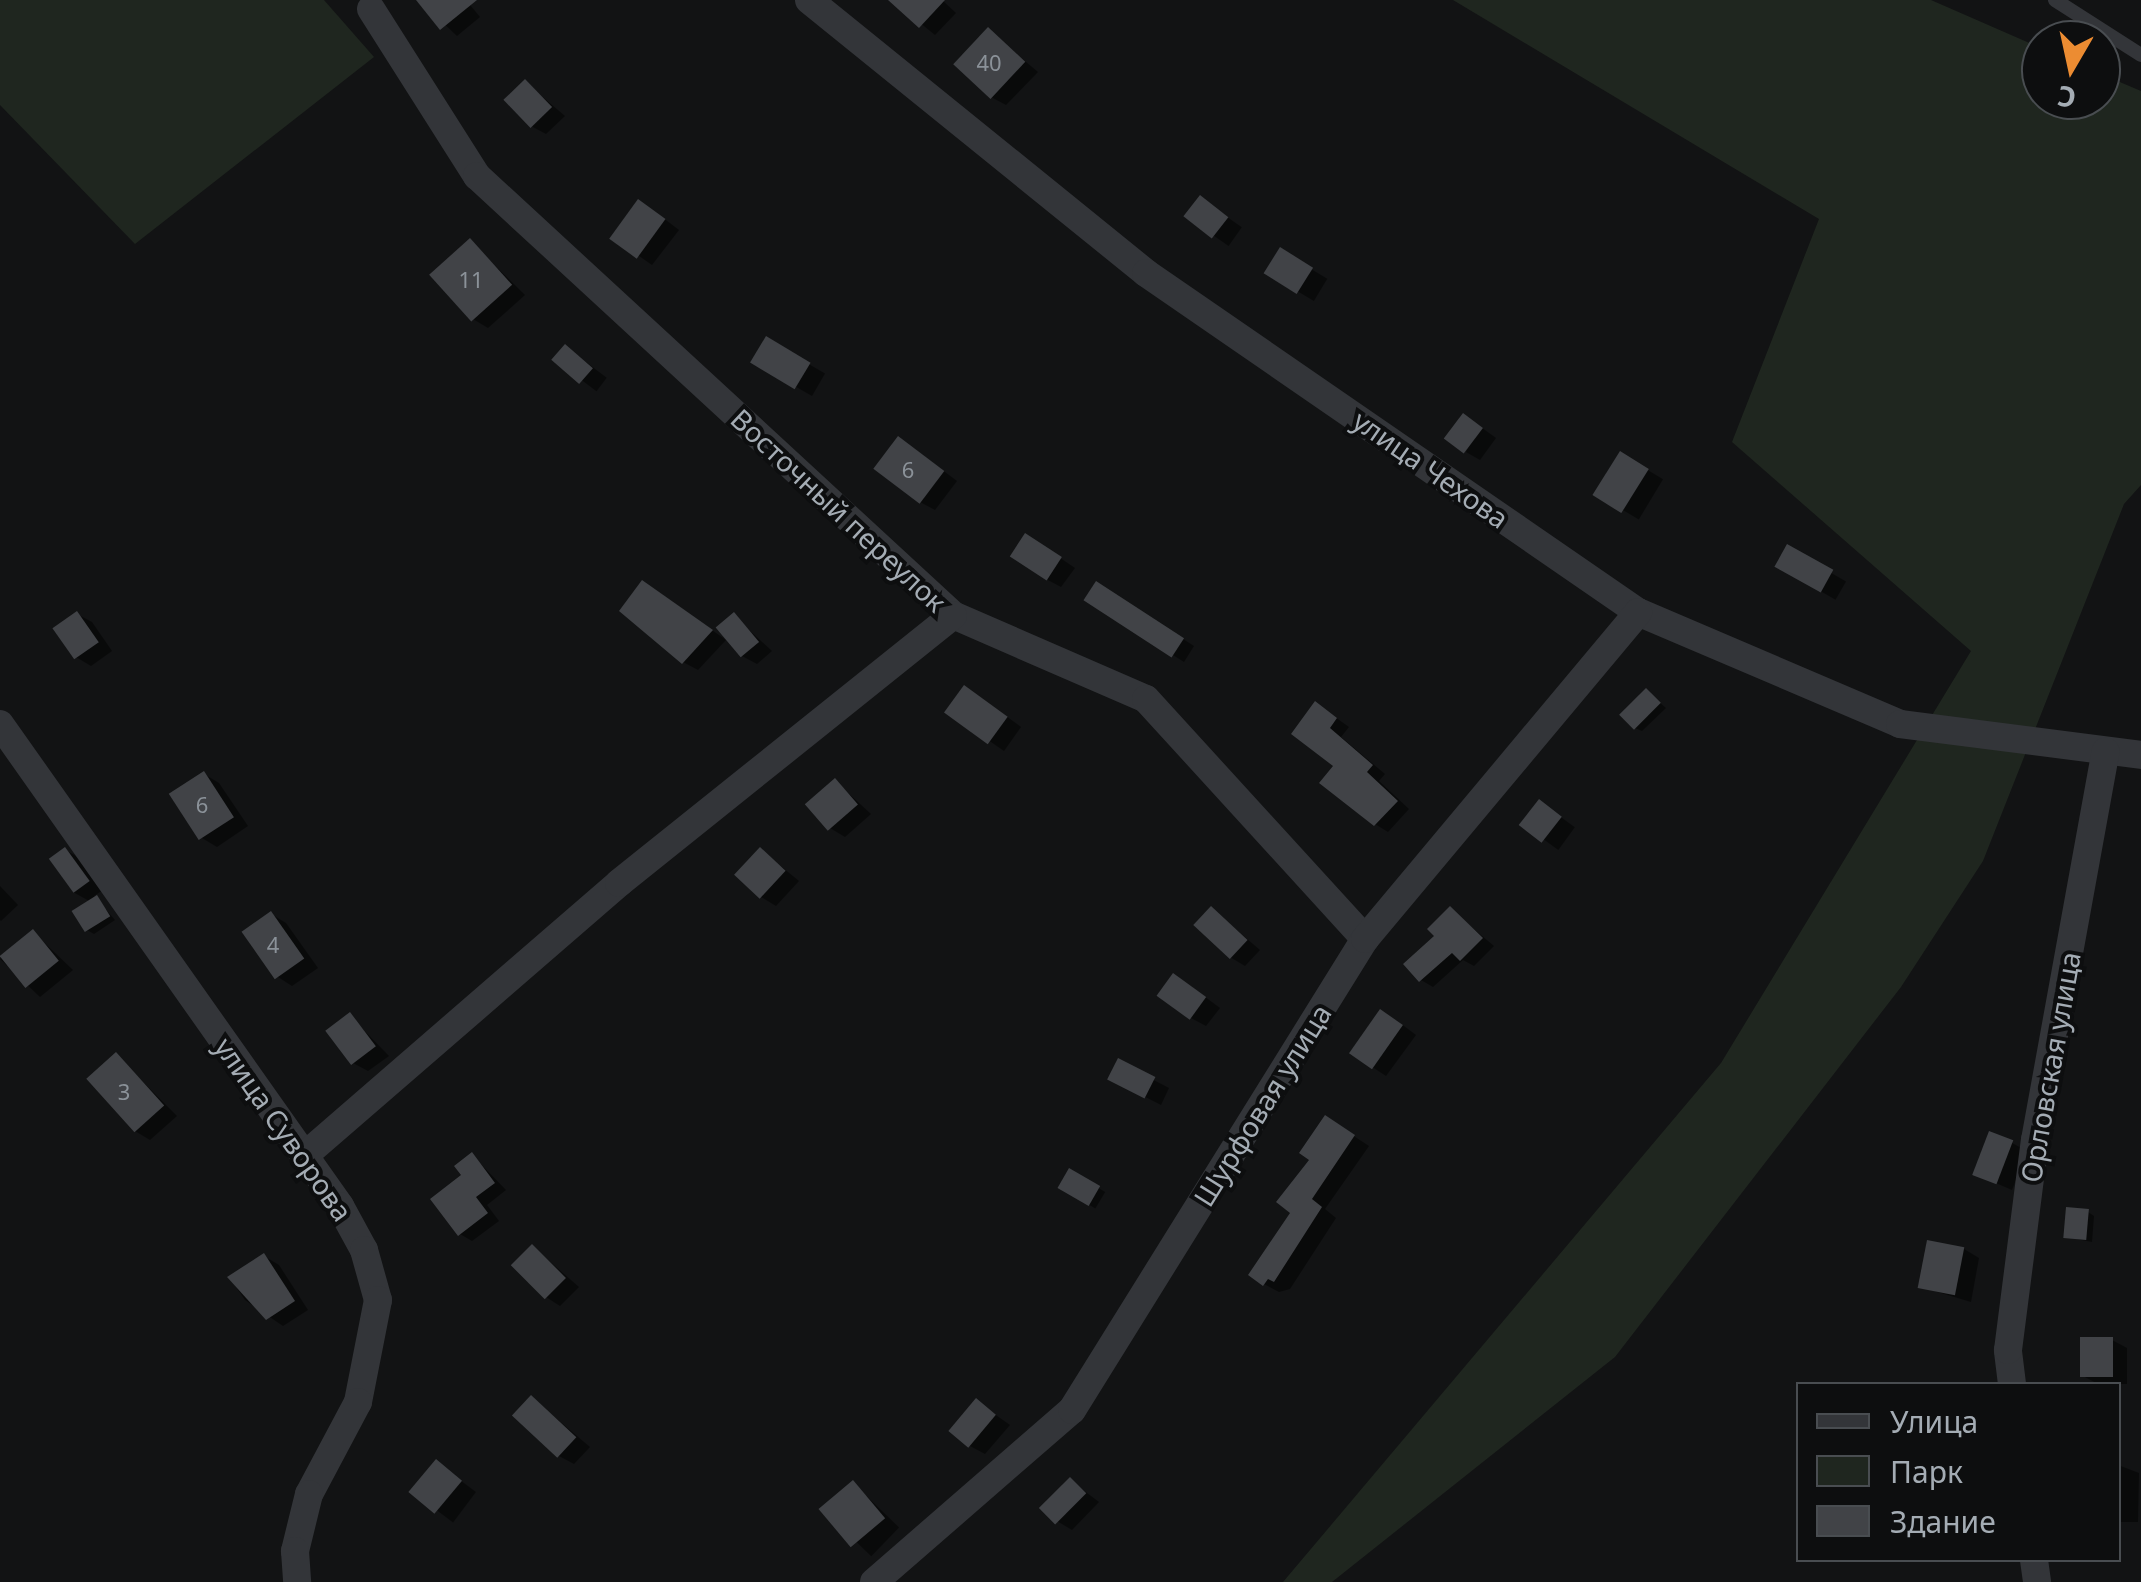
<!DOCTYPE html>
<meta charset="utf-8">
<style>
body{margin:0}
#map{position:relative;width:2141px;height:1582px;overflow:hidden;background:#121314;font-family:"Noto Sans",sans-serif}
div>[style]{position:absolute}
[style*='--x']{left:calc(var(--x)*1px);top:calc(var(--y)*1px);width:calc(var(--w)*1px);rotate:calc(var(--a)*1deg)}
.green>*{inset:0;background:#1f261f}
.shadow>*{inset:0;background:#0007;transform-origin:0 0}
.building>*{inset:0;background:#414347;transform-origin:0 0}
.service>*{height:14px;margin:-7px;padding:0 7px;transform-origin:7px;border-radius:7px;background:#333539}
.minor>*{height:28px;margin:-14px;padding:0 14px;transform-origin:14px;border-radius:14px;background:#333539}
span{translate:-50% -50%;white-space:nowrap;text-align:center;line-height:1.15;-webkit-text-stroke:8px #0d0e0f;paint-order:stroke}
.number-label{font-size:22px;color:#8b9299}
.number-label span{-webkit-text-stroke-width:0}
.street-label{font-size:28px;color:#a4acb4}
.legend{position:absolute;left:1796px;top:1382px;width:325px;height:180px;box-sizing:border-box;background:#0d0e0f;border:2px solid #494d51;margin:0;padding:12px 18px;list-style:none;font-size:30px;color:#a4acb4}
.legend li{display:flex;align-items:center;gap:20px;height:50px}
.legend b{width:50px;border:2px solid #494d51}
.north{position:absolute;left:2021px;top:20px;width:100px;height:100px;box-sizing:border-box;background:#0d0e0f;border:2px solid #494d51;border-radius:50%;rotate:189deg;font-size:28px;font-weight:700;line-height:40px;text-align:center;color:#a4acb4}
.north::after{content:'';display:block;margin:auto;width:35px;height:45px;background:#ec8c32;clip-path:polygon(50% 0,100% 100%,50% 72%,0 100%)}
</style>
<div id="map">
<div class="green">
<i style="clip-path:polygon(0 0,324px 0,374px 57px,135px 244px,0 105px)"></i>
<i style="clip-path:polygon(1453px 0,1931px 0,2041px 48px,2041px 100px,2101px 100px,2101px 74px,2141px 91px,2141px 485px,2124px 504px,1983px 861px,1901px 987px,1615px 1357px,1332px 1582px,1283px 1582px,1721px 1063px,1971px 651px,1732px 442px,1819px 219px)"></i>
</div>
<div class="shadow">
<i style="clip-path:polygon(419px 0,466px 0,480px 17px,457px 36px)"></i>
<i style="clip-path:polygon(892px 0,942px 0,956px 13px,935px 35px)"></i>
<i style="clip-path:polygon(988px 30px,1038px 72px,1006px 105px,991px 97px)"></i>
<i style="clip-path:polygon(525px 82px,565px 116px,546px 134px,531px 126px)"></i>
<i style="left:1200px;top:198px;width:51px;height:23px;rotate:35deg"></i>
<i style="clip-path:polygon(654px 211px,679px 230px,652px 265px,612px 237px)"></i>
<i style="clip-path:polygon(470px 241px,525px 295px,488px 328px,473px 319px)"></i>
<i style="left:1281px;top:251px;width:54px;height:26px;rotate:31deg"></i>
<i style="left:767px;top:340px;width:67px;height:26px;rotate:30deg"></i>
<i style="left:566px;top:347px;width:51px;height:17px;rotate:37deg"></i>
<i style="clip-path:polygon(1478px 425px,1496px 438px,1480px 460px,1466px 452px)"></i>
<i style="clip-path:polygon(913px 448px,957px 481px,935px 510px,920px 502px)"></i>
<i style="left:1621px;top:454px;width:49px;height:47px;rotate:31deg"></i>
<i style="clip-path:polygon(1041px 545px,1075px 568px,1061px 587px,1046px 579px)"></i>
<i style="left:1788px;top:548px;width:67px;height:21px;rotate:30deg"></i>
<i style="clip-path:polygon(1108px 591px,1194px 646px,1184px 662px,1173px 655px)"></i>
<i style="clip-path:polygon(658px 592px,726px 640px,698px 670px,683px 662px)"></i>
<i style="clip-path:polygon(77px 614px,92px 622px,112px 651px,91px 666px,76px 657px)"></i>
<i style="clip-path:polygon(734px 616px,772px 651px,757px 664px,742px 656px)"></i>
<i style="clip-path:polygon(1646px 691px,1666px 708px,1642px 731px,1635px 728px)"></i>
<i style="clip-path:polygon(980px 697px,1021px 727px,1004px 751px,948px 712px)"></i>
<i style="clip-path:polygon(1328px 712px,1349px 727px,1341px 737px,1385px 774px,1379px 781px,1409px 809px,1388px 832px,1375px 824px,1337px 766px,1294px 733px)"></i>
<i style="clip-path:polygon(204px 774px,219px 783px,248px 826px,217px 847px,202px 838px)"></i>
<i style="clip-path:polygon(835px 781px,871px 814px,845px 837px,830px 828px)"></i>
<i style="left:1540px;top:802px;width:43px;height:28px;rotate:36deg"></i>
<i style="clip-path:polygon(65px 850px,80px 858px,103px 890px,94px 896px,115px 920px,94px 934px,87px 930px,91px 902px,73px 892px)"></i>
<i style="clip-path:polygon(761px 850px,799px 881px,776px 906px,761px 897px)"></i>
<i style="clip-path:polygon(0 886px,18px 905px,1px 921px,0 920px)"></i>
<i style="clip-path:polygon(1212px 909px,1260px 950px,1245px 966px,1230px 957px)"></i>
<i style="clip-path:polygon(1450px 909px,1494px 946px,1474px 966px,1463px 960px,1433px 987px,1421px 980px)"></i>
<i style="clip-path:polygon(271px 914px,286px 923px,318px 968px,292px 986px,278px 977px)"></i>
<i style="clip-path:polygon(33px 932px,73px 970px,40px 997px,0 959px)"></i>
<i style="clip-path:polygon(1189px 985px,1220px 1008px,1206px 1026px,1191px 1018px)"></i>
<i style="clip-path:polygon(350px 1016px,389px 1056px,368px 1071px,353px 1063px)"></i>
<i style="clip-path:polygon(1396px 1020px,1416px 1035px,1386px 1076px,1351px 1053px)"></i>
<i style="clip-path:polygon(116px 1055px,177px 1116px,150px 1140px,135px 1131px)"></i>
<i style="clip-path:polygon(1119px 1062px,1169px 1088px,1161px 1105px,1126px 1087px)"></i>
<i style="clip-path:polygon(1340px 1127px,1369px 1146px,1325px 1209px,1336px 1218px,1290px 1289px,1279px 1292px,1264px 1284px)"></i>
<i style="clip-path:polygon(2012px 1143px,2027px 1151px,2012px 1190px,1975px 1174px)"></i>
<i style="clip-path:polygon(472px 1155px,506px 1190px,487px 1205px,499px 1221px,472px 1241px,460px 1234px)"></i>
<i style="left:1070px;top:1171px;width:41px;height:19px;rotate:31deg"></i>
<i style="clip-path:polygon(2088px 1212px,2094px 1216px,2092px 1242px,2066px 1237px)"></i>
<i style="clip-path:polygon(533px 1247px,579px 1287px,560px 1306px,546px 1297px)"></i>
<i style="clip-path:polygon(1964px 1249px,1979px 1258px,1971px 1302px,1921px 1287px)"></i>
<i style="clip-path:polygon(264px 1256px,279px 1265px,308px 1310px,283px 1326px,245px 1300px,230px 1278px)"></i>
<i style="clip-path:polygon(2112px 1340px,2127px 1348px,2127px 1384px,2098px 1384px,2083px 1376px)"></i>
<i style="clip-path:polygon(532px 1398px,590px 1447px,574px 1464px,559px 1456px)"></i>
<i style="clip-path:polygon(976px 1401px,1010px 1425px,985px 1454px,970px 1446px)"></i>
<i style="left:436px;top:1462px;width:50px;height:38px;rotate:37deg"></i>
<i style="clip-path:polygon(2118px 1465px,2139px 1473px,2138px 1522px,2118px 1522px)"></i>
<i style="clip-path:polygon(1070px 1480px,1099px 1502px,1072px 1530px,1057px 1521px)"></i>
<i style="left:853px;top:1483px;width:64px;height:40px;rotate:44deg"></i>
</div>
<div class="building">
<i style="clip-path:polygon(416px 0,477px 0,440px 30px)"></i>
<i style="clip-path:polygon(888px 0,945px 0,919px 28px)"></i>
<i style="left:988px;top:27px;width:51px;height:51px;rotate:43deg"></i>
<i style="left:525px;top:79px;width:39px;height:30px;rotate:46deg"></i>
<i style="left:1200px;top:195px;width:36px;height:27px;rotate:38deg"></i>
<i style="left:638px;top:199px;width:34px;height:49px;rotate:36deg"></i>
<i style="left:470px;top:238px;width:63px;height:55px;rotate:48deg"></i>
<i style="left:1280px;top:247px;width:39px;height:31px;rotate:32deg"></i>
<i style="left:766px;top:336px;width:52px;height:31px;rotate:31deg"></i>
<i style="left:565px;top:344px;width:37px;height:21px;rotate:41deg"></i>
<i style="left:1463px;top:413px;width:25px;height:32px;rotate:37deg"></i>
<i style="left:898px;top:436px;width:58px;height:41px;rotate:37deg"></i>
<i style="left:1620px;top:451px;width:34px;height:52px;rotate:32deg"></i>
<i style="left:1025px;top:533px;width:44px;height:28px;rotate:33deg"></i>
<i style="left:1787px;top:544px;width:53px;height:26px;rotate:29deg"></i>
<i style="clip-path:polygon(642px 580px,713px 630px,682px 664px,619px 611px)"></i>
<i style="left:1096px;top:581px;width:105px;height:23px;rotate:33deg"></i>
<i style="left:77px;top:611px;width:38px;height:30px;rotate:55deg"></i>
<i style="left:734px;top:612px;width:39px;height:24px;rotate:50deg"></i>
<i style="left:964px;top:685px;width:54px;height:34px;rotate:36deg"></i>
<i style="left:1646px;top:688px;width:21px;height:38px;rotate:45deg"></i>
<i style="clip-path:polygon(1315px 701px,1337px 718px,1330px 728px,1373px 765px,1367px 772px,1398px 801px,1374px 826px,1319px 783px,1333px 766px,1291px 734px)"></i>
<i style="left:204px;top:771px;width:55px;height:42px;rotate:57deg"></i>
<i style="left:835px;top:778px;width:35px;height:40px;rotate:49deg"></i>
<i style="left:1539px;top:799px;width:29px;height:33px;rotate:38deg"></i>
<i style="left:65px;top:847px;width:42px;height:20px;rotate:54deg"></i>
<i style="left:760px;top:847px;width:35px;height:38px;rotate:43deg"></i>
<i style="left:97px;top:895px;width:25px;height:30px;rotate:58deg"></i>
<i style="left:1211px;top:906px;width:50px;height:26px;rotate:43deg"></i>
<i style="clip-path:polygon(1450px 906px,1483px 938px,1460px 961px,1452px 953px,1419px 982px,1403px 964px,1434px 936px,1427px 929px)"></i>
<i style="left:271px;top:911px;width:58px;height:36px;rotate:55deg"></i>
<i style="left:33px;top:929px;width:41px;height:43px;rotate:51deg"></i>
<i style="left:1173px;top:973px;width:41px;height:28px;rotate:36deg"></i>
<i style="left:1380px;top:1009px;width:28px;height:54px;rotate:35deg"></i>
<i style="left:350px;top:1012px;width:43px;height:31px;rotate:53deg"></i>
<i style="left:116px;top:1052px;width:72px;height:40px;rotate:48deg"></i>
<i style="left:1118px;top:1058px;width:42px;height:24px;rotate:27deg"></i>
<i style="clip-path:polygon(1325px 1115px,1355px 1135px,1312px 1199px,1322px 1207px,1274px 1282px,1268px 1279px,1263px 1286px,1248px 1275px,1290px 1213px,1276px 1202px,1309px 1160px,1299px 1153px)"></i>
<i style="left:1989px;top:1131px;width:26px;height:47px;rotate:21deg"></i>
<i style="clip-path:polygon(472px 1152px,495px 1183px,476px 1197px,488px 1213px,458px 1236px,430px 1199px,461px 1175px,454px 1166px)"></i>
<i style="left:1069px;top:1168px;width:36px;height:23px;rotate:30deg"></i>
<i style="left:2066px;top:1207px;width:23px;height:31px;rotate:5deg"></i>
<i style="left:1927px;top:1240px;width:38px;height:49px;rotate:11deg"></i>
<i style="left:532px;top:1244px;width:48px;height:30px;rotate:45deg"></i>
<i style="clip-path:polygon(264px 1253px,295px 1301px,266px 1320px,227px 1277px)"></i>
<i style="left:2080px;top:1337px;width:33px;height:40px"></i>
<i style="left:531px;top:1395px;width:62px;height:28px;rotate:43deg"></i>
<i style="left:976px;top:1398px;width:26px;height:43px;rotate:40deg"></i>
<i style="left:436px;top:1459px;width:34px;height:43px;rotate:40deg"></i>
<i style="left:1070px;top:1477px;width:23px;height:44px;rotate:45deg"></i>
<i style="left:853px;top:1480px;width:50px;height:45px;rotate:50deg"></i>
</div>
<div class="service">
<i style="--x:2055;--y:0;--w:102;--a:32.6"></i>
</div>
<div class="minor">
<i style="--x:809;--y:0;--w:434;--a:39"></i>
<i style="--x:1146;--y:273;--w:597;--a:34.57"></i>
<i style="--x:1638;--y:612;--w:285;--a:23.1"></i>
<i style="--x:1900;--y:724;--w:243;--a:7.3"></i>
<i style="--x:371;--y:9;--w:198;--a:57.6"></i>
<i style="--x:477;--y:176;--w:648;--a:42.68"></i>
<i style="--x:953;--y:615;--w:210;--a:23.5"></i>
<i style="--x:1146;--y:699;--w:325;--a:47.6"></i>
<i style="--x:0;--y:724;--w:590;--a:54.8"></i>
<i style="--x:340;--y:1206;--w:50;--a:61.4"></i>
<i style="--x:364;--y:1250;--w:52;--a:74.4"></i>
<i style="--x:378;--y:1300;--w:104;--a:101.1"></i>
<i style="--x:358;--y:1402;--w:104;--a:118"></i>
<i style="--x:309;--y:1494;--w:59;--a:103.8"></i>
<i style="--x:295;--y:1551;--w:31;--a:86"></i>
<i style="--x:304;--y:1156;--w:417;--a:-40.9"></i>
<i style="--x:619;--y:883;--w:428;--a:-38.7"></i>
<i style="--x:2012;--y:1384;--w:34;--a:-97"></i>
<i style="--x:2008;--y:1350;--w:212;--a:-82.7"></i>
<i style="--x:2035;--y:1140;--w:395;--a:-79.7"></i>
<i style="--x:2034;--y:1560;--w:22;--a:82"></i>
<i style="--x:874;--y:1582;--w:262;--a:-41"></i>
<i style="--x:1072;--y:1410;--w:555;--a:-58.12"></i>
<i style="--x:1365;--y:939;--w:426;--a:-50.1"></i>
</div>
<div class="number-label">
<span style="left:989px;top:63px">40</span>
<span style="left:471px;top:280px">11</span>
<span style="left:908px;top:470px">6</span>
<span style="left:202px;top:805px">6</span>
<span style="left:273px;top:945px">4</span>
<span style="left:124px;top:1092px">3</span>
</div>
<div class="street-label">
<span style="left:1431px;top:469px;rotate:35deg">улица Чехова</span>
<span style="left:839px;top:510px;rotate:43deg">Восточный переулок</span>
<span style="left:2050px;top:1067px;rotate:-80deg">Орловская улица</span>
<span style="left:1262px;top:1105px;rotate:-58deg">Шурфовая улица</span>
<span style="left:284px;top:1129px;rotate:55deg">улица Суворова</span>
</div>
<ul class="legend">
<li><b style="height:12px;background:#333539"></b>Улица</li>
<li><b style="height:28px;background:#1f261f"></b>Парк</li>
<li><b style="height:28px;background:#414347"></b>Здание</li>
</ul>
<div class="north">С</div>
</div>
